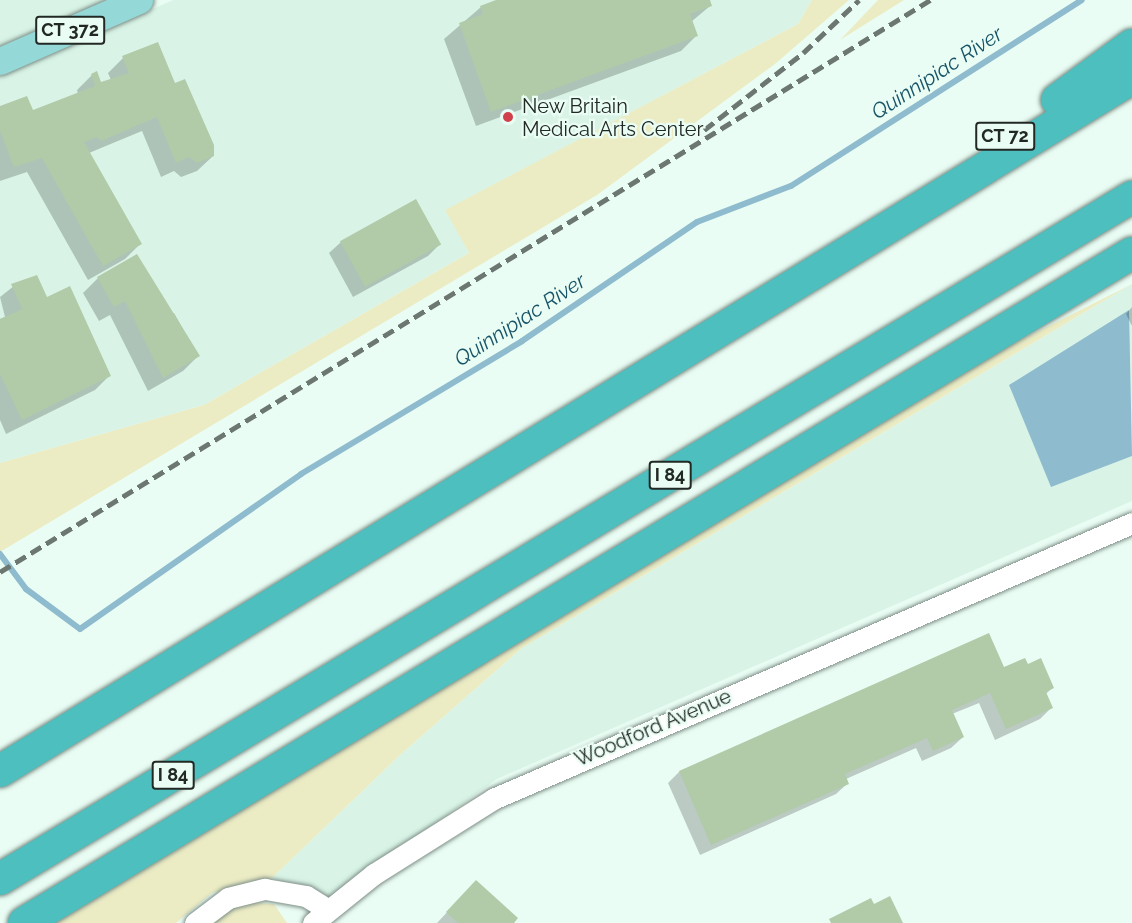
<!DOCTYPE html>
<style>
body{margin:0}
#map{position:relative;width:1132px;height:923px;overflow:hidden;background:#eafdf4;font-family:Raleway,sans-serif}
div>[style]{position:absolute}
[style*='--x']{left:calc(var(--x)*1px);top:calc(var(--y)*1px);width:calc(var(--w)*1px);rotate:calc(var(--a)*1deg)}
.built>*{inset:0;background:#d9f4e7}
.green>*{inset:0;background:#ececc4}
.water>*{inset:0;background:#8ebbcd}
.shadow>*{inset:0;background:#0003}
.stream>*{height:6px;margin:-3px;padding:0 3px;transform-origin:3px;border-radius:3px;background:#8ebbcd}
.building>*{inset:0;background:#b1caa8;transform-origin:0 0}
.roads{filter:drop-shadow(0 0 2px #7d8e86) drop-shadow(0 0 2px #7d8e86)}
.minor>*{height:21px;margin:-10.5px;padding:0 10.5px;transform-origin:10.5px;border-radius:10.5px;background:#fff}
.major>*{height:27px;margin:-13.5px;padding:0 13.5px;transform-origin:13.5px;border-radius:13.5px;background:#94d9d8}
.highway>*{height:32px;margin:-16px;padding:0 16px;transform-origin:16px;border-radius:16px;background:#4dbfbe}
.rail>*{height:4.5px;margin-top:-2.25px;transform-origin:0;background:repeating-linear-gradient(90deg,#6c7771 0 12px,transparent 0 18px)}
.dots>*{width:16px;height:16px;translate:-50% -50%;box-sizing:border-box;border:3px solid #eafdf4;border-radius:50%}
span{translate:-50% -50%;white-space:nowrap;text-align:center;line-height:1.15;-webkit-text-stroke:4.5px #eafdf4;paint-order:stroke}
.shield-label span{padding:2px 4px;background:#eafdf4;border:2px solid;border-radius:4px;-webkit-text-stroke-width:0}
.shield-label{font-size:18px;color:#222925;font-weight:700}
.poi-label{font-size:20px;color:#222925}
.left{translate:0 -50%;text-align:left}
.street-label{font-size:20px;color:#222925}
.water-label{font-size:21px;color:#195568;font-style:italic}
</style>
<div id="map">
<div class="built">
<i style="clip-path:polygon(0 0,139px 0,0 61px)"></i>
<i style="clip-path:polygon(173px 0,812px 0,798px 24px,446px 210px,469px 253px,204px 405px,0 463px,0 76px)"></i>
<i style="clip-path:polygon(1132px 284px,1132px 501px,497px 779px,328px 900px,272px 878px,400px 755px,522px 648px)"></i>
</div>
<div class="green">
<i style="clip-path:polygon(812px 0,849px 0,775px 64px,597px 195px,0 552px,0 463px,204px 405px,469px 253px,445px 210px,798px 24px)"></i>
<i style="clip-path:polygon(878px 0,904px 0,840px 40px)"></i>
<i style="clip-path:polygon(1132px 284px,522px 648px,400px 755px,272px 878px,212px 893px,176px 923px,55px 923px,985px 358px)"></i>
<i style="clip-path:polygon(248px 902px,274px 904px,287px 923px,212px 923px,228px 909px)"></i>
</div>
<div class="water">
<i style="clip-path:polygon(1129px 310px,1132px 456px,1051px 487px,1009px 385px)"></i>
</div>
<div class="shadow">
<i style="clip-path:polygon(500px 0,708px 0,710px 6px,691px 22px,696px 36px,681px 51px,476px 126px,444px 39px,481px 7px)"></i>
<i style="clip-path:polygon(123px 58px,174px 85px,213px 156px,197px 171px,181px 177px,174px 171px,161px 177px,142px 131px,89px 153px,140px 244px,125px 259px,88px 280px,27px 172px,0 181px,0 107px,32px 112px,78px 94px,77px 90px,92px 75px,100px 83px,111px 80px,108px 73px)"></i>
<i style="clip-path:polygon(341px 242px,439px 245px,428px 256px,353px 297px,329px 253px)"></i>
<i style="clip-path:polygon(98px 278px,169px 315px,174px 313px,198px 356px,183px 371px,148px 391px,110px 315px,99px 321px,83px 293px)"></i>
<i style="clip-path:polygon(19px 282px,46px 299px,110px 375px,95px 390px,6px 434px,0 420px,0 319px,5px 317px,0 297px)"></i>
<i style="clip-path:polygon(1132px 307px,1132px 326px,1126px 314px)"></i>
<i style="clip-path:polygon(1027px 666px,1053px 687px,1045px 695px,1051px 708px,1040px 719px,995px 740px,979px 703px,952px 714px,963px 737px,951px 748px,922px 761px,916px 748px,846px 779px,848px 783px,836px 794px,700px 855px,668px 783px,679px 772px,1003px 669px)"></i>
<i style="clip-path:polygon(465px 893px,512px 923px,437px 923px)"></i>
</div>
<div class="stream">
<i style="--x:0;--y:554;--w:44;--a:53.4"></i>
<i style="--x:26;--y:589;--w:67;--a:36.5"></i>
<i style="--x:80;--y:629;--w:270;--a:-35"></i>
<i style="--x:301;--y:474;--w:258;--a:-31"></i>
<i style="--x:522;--y:341;--w:212;--a:-34.2"></i>
<i style="--x:697;--y:222;--w:101;--a:-21"></i>
<i style="--x:791;--y:186;--w:345;--a:-32.6"></i>
</div>
<div class="building">
<i style="clip-path:polygon(496px 0,710px 0,712px 6px,690px 14px,698px 36px,491px 112px,459px 23px,483px 14px,480px 6px)"></i>
<i style="clip-path:polygon(158px 42px,175px 83px,185px 79px,214px 145px,214px 156px,197px 163px,189px 157px,176px 163px,157px 117px,101px 141px,97px 137px,84px 142px,142px 244px,103px 266px,42px 158px,14px 167px,0 131px,0 106px,27px 96px,33px 110px,95px 86px,91px 74px,97px 71px,101px 82px,129px 73px,122px 56px)"></i>
<i style="left:416px;top:199px;width:52px;height:87px;rotate:61deg"></i>
<i style="clip-path:polygon(137px 254px,200px 356px,163px 378px,125px 301px,114px 307px,97px 277px)"></i>
<i style="clip-path:polygon(37px 275px,47px 297px,70px 286px,111px 376px,22px 420px,0 374px,0 319px,22px 309px,11px 284px)"></i>
<i style="clip-path:polygon(989px 633px,1004px 667px,1025px 658px,1028px 664px,1041px 658px,1054px 688px,1046px 692px,1053px 708px,1006px 729px,990px 693px,952px 710px,964px 737px,933px 751px,927px 738px,845px 774px,849px 784px,711px 845px,679px 771px)"></i>
<i style="clip-path:polygon(476px 880px,518px 918px,514px 923px,458px 923px,446px 912px)"></i>
<i style="clip-path:polygon(890px 896px,903px 923px,831px 923px,829px 919px,871px 898px,874px 904px)"></i>
</div>
<div class="roads">
<div class="minor">
<i style="--x:195;--y:923;--w:41;--a:-37.1"></i>
<i style="--x:228;--y:898;--w:38;--a:-14"></i>
<i style="--x:265;--y:889;--w:42;--a:9.7"></i>
<i style="--x:306;--y:896;--w:26;--a:32"></i>
<i style="--x:313;--y:923;--w:78;--a:-38.8"></i>
<i style="--x:374;--y:874;--w:141;--a:-32.2"></i>
<i style="--x:493;--y:799;--w:696;--a:-23.36"></i>
</div>
<div class="major">
<i style="--x:0;--y:61;--w:152;--a:-23.7"></i>
</div>
<div class="highway">
<i style="--x:1057;--y:100;--w:93;--a:-36.3"></i>
<i style="--x:0;--y:771;--w:1327;--a:-31.47"></i>
<i style="--x:0;--y:879;--w:1322;--a:-31.07"></i>
<i style="--x:24;--y:923;--w:1295;--a:-31.16"></i>
</div>
</div>
<div class="rail">
<i style="--x:704;--y:130;--w:125;--a:-37.9"></i>
<i style="--x:803;--y:53;--w:77;--a:-43.4"></i>
<i style="--x:0;--y:572;--w:1092;--a:-31.59"></i>
</div>
<div class="dots">
<i style="left:508px;top:117px;background:#d1414a"></i>
</div>
<div class="shield-label">
<span style="left:70px;top:30px">CT 372</span>
<span style="left:1005px;top:136px">CT 72</span>
<span style="left:670px;top:475px">I 84</span>
<span style="left:173px;top:775px">I 84</span>
</div>
<div class="poi-label">
<span class="left" style="left:522px;top:118px">New Britain<br>Medical Arts Center</span>
</div>
<div class="street-label">
<span style="left:653px;top:728px;rotate:-23deg">Woodford Avenue</span>
</div>
<div class="water-label">
<span style="left:937px;top:73px;rotate:-33deg">Quinnipiac River</span>
<span style="left:520px;top:320px;rotate:-33deg">Quinnipiac River</span>
</div>
</div>
